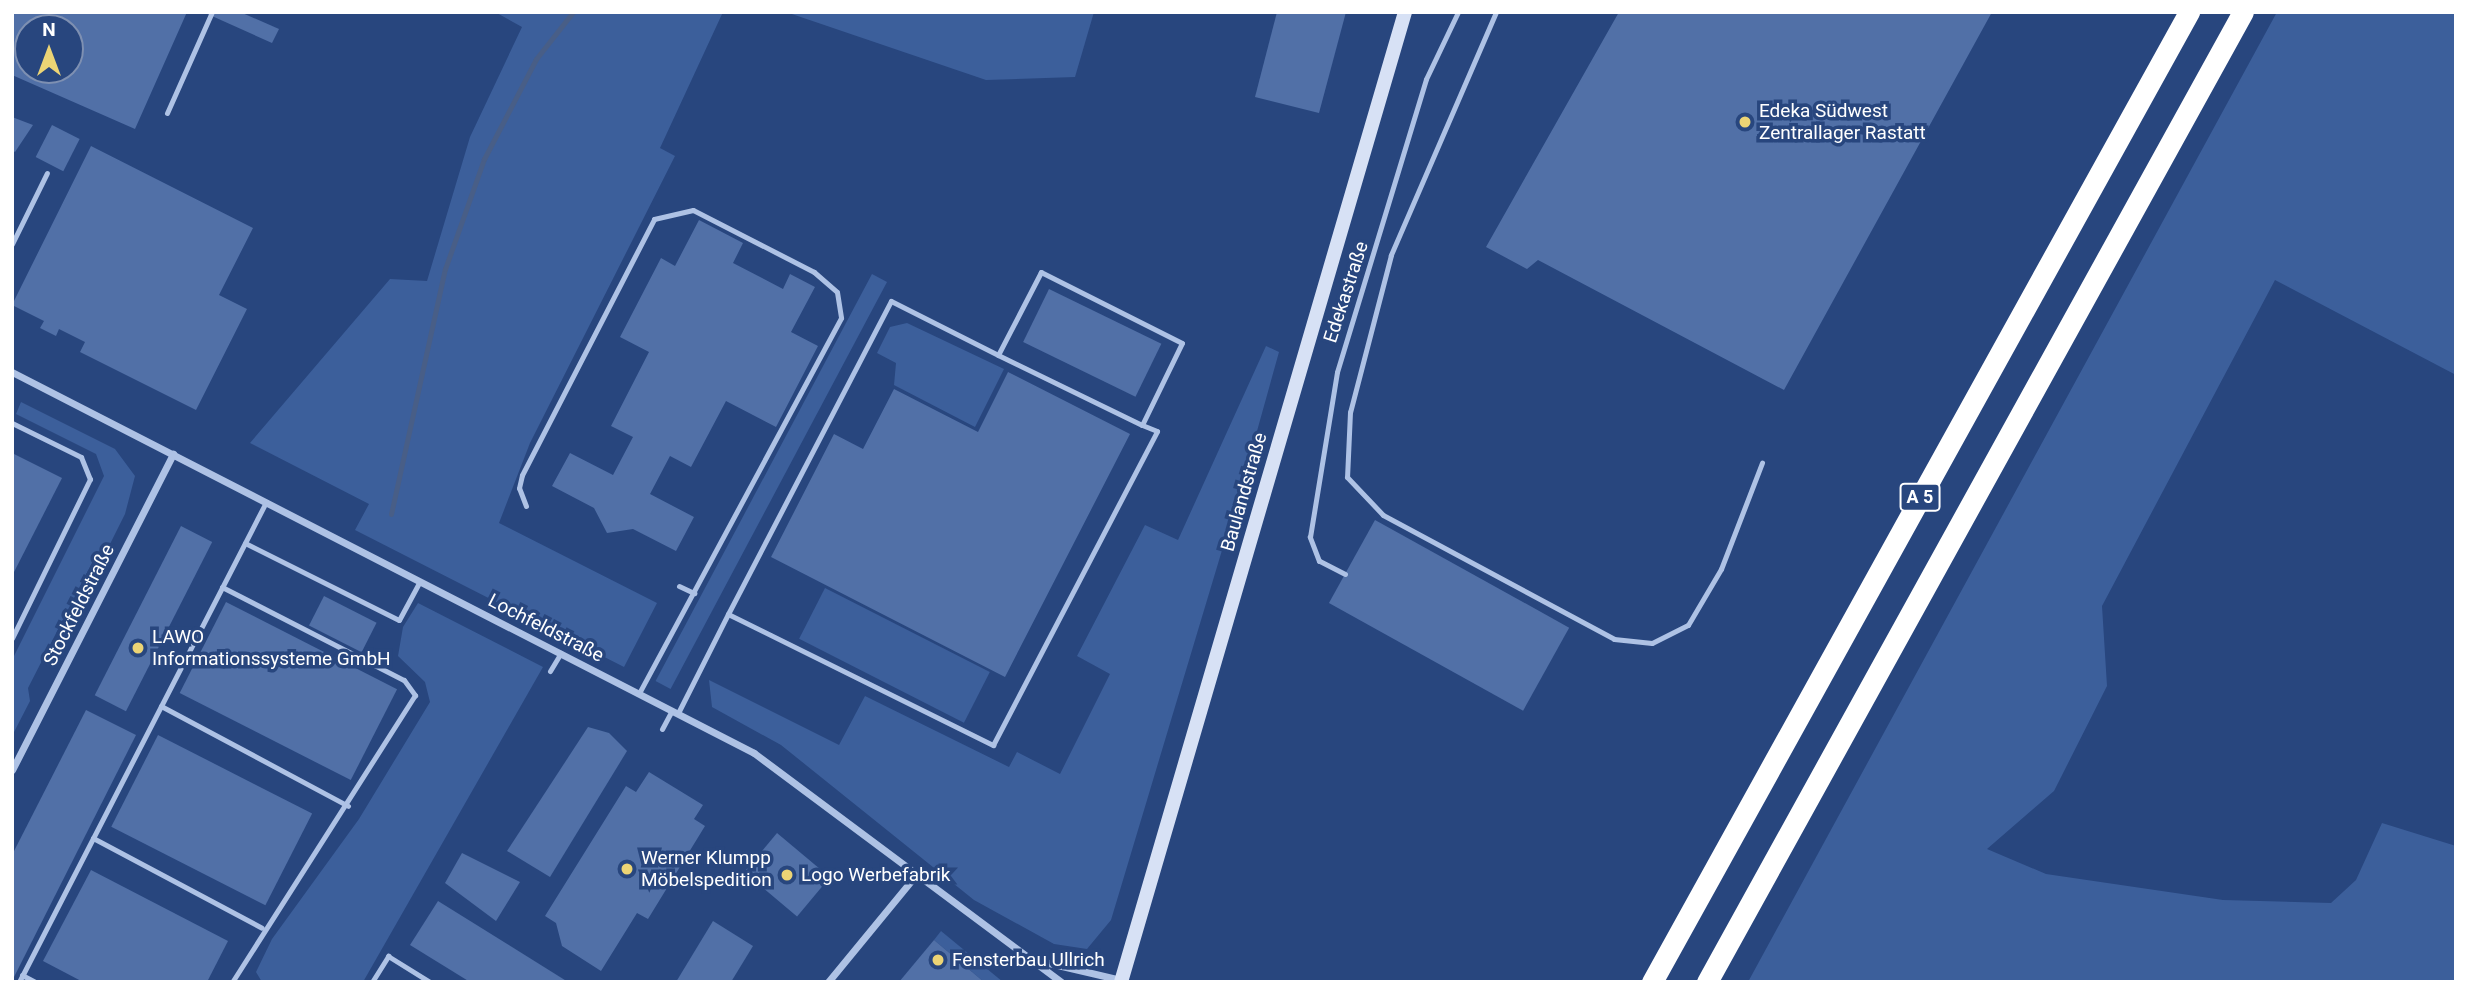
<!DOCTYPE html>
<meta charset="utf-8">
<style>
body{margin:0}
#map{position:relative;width:2468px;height:994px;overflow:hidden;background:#28467e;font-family:Roboto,sans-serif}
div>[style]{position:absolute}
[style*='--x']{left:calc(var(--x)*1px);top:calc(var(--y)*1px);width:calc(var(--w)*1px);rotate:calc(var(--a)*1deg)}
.green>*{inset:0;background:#3c5f9b;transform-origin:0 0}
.stream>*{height:5px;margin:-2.5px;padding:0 2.5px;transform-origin:2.5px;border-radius:2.5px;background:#485e87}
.building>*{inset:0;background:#5170a7;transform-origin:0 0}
.lane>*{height:5px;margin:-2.5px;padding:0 2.5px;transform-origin:2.5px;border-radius:2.5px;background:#aec2e5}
.street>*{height:7px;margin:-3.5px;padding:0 3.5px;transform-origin:3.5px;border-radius:3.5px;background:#aec2e5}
.secondary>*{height:14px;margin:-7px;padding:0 7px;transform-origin:7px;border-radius:7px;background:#d7e1f5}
.highway>*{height:21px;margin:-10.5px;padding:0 10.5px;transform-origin:10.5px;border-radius:10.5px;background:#fff}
.dots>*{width:19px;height:19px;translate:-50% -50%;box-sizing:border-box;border:4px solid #28467e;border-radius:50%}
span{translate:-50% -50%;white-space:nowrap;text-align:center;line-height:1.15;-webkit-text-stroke:7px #28467e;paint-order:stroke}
.shield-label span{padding:2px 5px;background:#28467e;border:2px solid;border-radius:5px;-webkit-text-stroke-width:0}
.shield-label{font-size:18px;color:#fff;font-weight:700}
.poi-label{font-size:19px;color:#fff}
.left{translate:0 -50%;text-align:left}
.street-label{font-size:19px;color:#fff}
.frame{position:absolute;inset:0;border:14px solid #fff;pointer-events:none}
.north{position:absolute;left:14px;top:14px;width:70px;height:70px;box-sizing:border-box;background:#28467e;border:2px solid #7e90b2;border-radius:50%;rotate:0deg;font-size:19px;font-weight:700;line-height:28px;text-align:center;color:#fff}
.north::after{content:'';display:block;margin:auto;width:24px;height:32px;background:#ecd475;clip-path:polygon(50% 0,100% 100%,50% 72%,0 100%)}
</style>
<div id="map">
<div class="green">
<i style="clip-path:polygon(495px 12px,723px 12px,660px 148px,675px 156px,530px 443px,499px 523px,657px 603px,624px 667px,355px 530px,369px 504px,250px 443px,390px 279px,427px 281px,470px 137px,522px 27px)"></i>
<i style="clip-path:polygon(786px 12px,1094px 12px,1075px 77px,986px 80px)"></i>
<i style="clip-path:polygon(2277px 12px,2456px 12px,2456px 375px,2275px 280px,2102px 606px,2107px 686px,2054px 791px,1987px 849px,2046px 874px,2223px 900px,2331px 903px,2356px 880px,2382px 823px,2456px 846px,2456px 982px,1748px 982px)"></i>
<i style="left:872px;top:274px;width:17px;height:461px;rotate:28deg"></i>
<i style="clip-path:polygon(907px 323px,1004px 369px,975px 427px,894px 385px,896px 363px,877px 353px,890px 327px)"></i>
<i style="clip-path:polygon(1266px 346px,1279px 352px,1247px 467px,1111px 920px,1087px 949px,1054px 944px,974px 900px,781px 745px,712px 707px,709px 680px,839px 745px,865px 696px,1009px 767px,1017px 752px,1060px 774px,1110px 674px,1077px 656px,1145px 525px,1178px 540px)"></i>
<i style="clip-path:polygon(21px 402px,115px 449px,135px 476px,125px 514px,108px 548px,95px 557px,28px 688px,30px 701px,12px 736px,12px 660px,104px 476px,96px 454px,16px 414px)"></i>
<i style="left:825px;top:588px;width:185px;height:57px;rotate:27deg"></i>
<i style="clip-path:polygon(418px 603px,543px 667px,363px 982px,262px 982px,256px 972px,272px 939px,359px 819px,430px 702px,425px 682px,398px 656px,403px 627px)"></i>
<i style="clip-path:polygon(941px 931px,1003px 982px,984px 982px,934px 940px)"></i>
</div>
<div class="stream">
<i style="--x:391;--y:514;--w:251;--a:-77.6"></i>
<i style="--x:445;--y:269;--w:117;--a:-70.5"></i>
<i style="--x:484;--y:159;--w:113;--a:-62.5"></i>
<i style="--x:536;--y:59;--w:60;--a:-51.8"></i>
</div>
<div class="building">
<i style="clip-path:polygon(evenodd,12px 12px,187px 12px,135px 129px,12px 75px,12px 12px,28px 28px,70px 28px,70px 70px,28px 70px,28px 28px)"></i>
<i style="clip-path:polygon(203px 12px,240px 12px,279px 29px,272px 43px)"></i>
<i style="clip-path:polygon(1277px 12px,1346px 12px,1319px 113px,1255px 97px)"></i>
<i style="clip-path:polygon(1619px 12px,1992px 12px,1784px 390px,1538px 260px,1527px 269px,1486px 247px)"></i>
<i style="clip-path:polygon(12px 117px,33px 125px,15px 152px,12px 150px)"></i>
<i style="left:52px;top:125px;width:31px;height:36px;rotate:27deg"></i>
<i style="clip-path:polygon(91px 146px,253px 228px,219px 295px,247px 309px,196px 410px,80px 352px,85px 342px,59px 329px,56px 336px,40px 328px,44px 321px,12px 305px)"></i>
<i style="clip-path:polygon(699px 220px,743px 243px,733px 263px,783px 289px,790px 274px,815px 287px,791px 332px,818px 346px,776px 427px,726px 401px,691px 467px,670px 456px,650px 494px,694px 517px,676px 551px,633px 529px,607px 533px,594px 508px,552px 486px,570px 453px,613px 475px,633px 437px,611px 426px,649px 352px,620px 337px,661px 258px,675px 266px)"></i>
<i style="left:1049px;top:289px;width:125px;height:59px;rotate:26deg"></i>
<i style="clip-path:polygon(1008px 372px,1130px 434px,1005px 677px,771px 557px,834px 434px,863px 449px,894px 389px,978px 432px)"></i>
<i style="clip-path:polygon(12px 453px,62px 478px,12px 576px)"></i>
<i style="left:1375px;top:520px;width:222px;height:95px;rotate:29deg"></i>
<i style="left:181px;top:526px;width:35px;height:190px;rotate:27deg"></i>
<i style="left:324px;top:596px;width:59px;height:33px;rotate:27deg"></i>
<i style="left:226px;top:602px;width:192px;height:102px;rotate:27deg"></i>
<i style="clip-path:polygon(86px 710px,136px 735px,12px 981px,12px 855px)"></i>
<i style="clip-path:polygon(588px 727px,609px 733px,627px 751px,550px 877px,507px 851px)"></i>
<i style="left:158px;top:735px;width:173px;height:103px;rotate:27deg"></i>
<i style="clip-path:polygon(649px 772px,703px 805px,694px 819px,705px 826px,648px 919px,637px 913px,601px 971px,562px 946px,556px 923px,545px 916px,626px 786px,636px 792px)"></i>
<i style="left:777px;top:833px;width:69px;height:51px;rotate:40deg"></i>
<i style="clip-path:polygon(462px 853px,520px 882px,496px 921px,445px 883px)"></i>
<i style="clip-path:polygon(91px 870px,228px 941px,207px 982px,83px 982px,43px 961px)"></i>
<i style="clip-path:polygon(438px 901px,568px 982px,470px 982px,410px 945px)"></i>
<i style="clip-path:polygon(713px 921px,753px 946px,731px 982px,676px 982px)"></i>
<i style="clip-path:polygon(934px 940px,984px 982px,899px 982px)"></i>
</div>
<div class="lane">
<i style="--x:1496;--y:12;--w:265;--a:113.4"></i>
<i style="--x:1391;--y:255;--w:162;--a:104.6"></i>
<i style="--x:1350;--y:412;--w:65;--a:92.6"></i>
<i style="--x:1347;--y:477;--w:52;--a:46.5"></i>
<i style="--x:1383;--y:515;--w:262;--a:28.2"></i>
<i style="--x:1614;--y:639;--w:38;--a:6"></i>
<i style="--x:1652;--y:643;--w:40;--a:-26.6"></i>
<i style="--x:1688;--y:625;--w:65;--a:-59.5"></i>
<i style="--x:1721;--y:569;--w:114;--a:-68.9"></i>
<i style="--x:167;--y:113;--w:111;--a:-66"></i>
<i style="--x:12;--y:244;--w:79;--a:-63.8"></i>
<i style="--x:12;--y:423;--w:77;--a:26.2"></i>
<i style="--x:81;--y:457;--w:24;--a:68"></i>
<i style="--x:90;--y:479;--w:177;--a:116.1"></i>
<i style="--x:526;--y:506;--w:19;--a:-111"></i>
<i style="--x:519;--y:488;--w:13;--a:-77"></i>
<i style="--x:522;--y:475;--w:288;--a:-62.7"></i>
<i style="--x:654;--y:219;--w:40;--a:-13"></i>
<i style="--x:693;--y:210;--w:136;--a:27.1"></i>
<i style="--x:814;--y:272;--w:30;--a:41"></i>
<i style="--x:837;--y:292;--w:26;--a:81"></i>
<i style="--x:841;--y:318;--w:426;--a:118.3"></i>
<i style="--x:245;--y:543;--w:172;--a:26.6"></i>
<i style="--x:399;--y:620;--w:44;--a:-61.7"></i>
<i style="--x:1345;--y:574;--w:29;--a:-153"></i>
<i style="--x:1319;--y:561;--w:26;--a:-111"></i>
<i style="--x:1310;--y:537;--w:167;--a:-80.7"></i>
<i style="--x:1337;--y:372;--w:306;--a:-73.1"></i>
<i style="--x:1426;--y:79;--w:74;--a:-64.5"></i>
<i style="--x:679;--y:586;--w:17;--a:25"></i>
<i style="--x:222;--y:587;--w:204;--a:27.1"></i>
<i style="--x:404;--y:680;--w:19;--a:54"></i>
<i style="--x:415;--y:695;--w:340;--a:122.5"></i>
<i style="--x:728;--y:614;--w:353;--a:-62.5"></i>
<i style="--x:891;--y:301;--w:120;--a:26.8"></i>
<i style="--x:998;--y:355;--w:160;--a:25.9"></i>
<i style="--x:1142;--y:425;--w:91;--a:-64"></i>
<i style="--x:1182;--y:343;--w:158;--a:-153.3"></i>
<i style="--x:1041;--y:272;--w:93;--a:117.4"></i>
<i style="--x:550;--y:671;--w:21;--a:-59"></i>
<i style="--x:161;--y:706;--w:212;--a:28.1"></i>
<i style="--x:678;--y:713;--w:111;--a:-63.2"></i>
<i style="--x:728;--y:614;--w:296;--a:26.3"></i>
<i style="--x:993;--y:745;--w:354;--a:-62.4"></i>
<i style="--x:1157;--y:431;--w:16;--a:-158"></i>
<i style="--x:662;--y:729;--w:21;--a:-62"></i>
<i style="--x:93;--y:838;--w:191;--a:28"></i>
<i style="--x:22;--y:975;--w:15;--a:28"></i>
<i style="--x:19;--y:982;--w:540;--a:-62.77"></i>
<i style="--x:372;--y:982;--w:31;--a:-58"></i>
<i style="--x:388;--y:956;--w:49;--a:31.8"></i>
</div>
<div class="street">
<i style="--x:12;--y:372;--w:834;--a:27.18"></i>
<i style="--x:754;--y:753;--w:383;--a:36.7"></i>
<i style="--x:12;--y:770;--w:355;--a:-63"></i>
<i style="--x:1036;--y:960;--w:87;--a:13.2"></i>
<i style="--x:828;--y:982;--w:137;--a:-50.6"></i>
</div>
<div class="secondary">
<i style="--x:1121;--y:982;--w:1011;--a:-73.68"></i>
</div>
<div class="highway">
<i style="--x:1652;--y:982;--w:1109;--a:-61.03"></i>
<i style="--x:1707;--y:982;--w:1108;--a:-61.08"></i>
</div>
<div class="dots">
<i style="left:1745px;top:122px;background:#ecd475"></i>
<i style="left:138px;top:648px;background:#ecd475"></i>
<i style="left:627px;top:869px;background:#ecd475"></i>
<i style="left:787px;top:875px;background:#ecd475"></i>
<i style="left:938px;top:960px;background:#ecd475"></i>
</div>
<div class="shield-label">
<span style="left:1920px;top:497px">A 5</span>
</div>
<div class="poi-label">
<span class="left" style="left:1759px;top:122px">Edeka Südwest<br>Zentrallager Rastatt</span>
<span class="left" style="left:152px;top:648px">LAWO<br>Informationssysteme GmbH</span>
<span class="left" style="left:641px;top:869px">Werner Klumpp<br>Möbelspedition</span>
<span class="left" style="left:801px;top:875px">Logo Werbefabrik</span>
<span class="left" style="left:952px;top:960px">Fensterbau Ullrich</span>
</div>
<div class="street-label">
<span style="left:1346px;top:292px;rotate:-72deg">Edekastraße</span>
<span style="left:1244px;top:492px;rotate:-74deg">Baulandstraße</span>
<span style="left:79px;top:605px;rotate:-63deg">Stockfeldstraße</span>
<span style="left:546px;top:628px;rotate:27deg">Lochfeldstraße</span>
</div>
<div class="frame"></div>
<div class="north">N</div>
</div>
